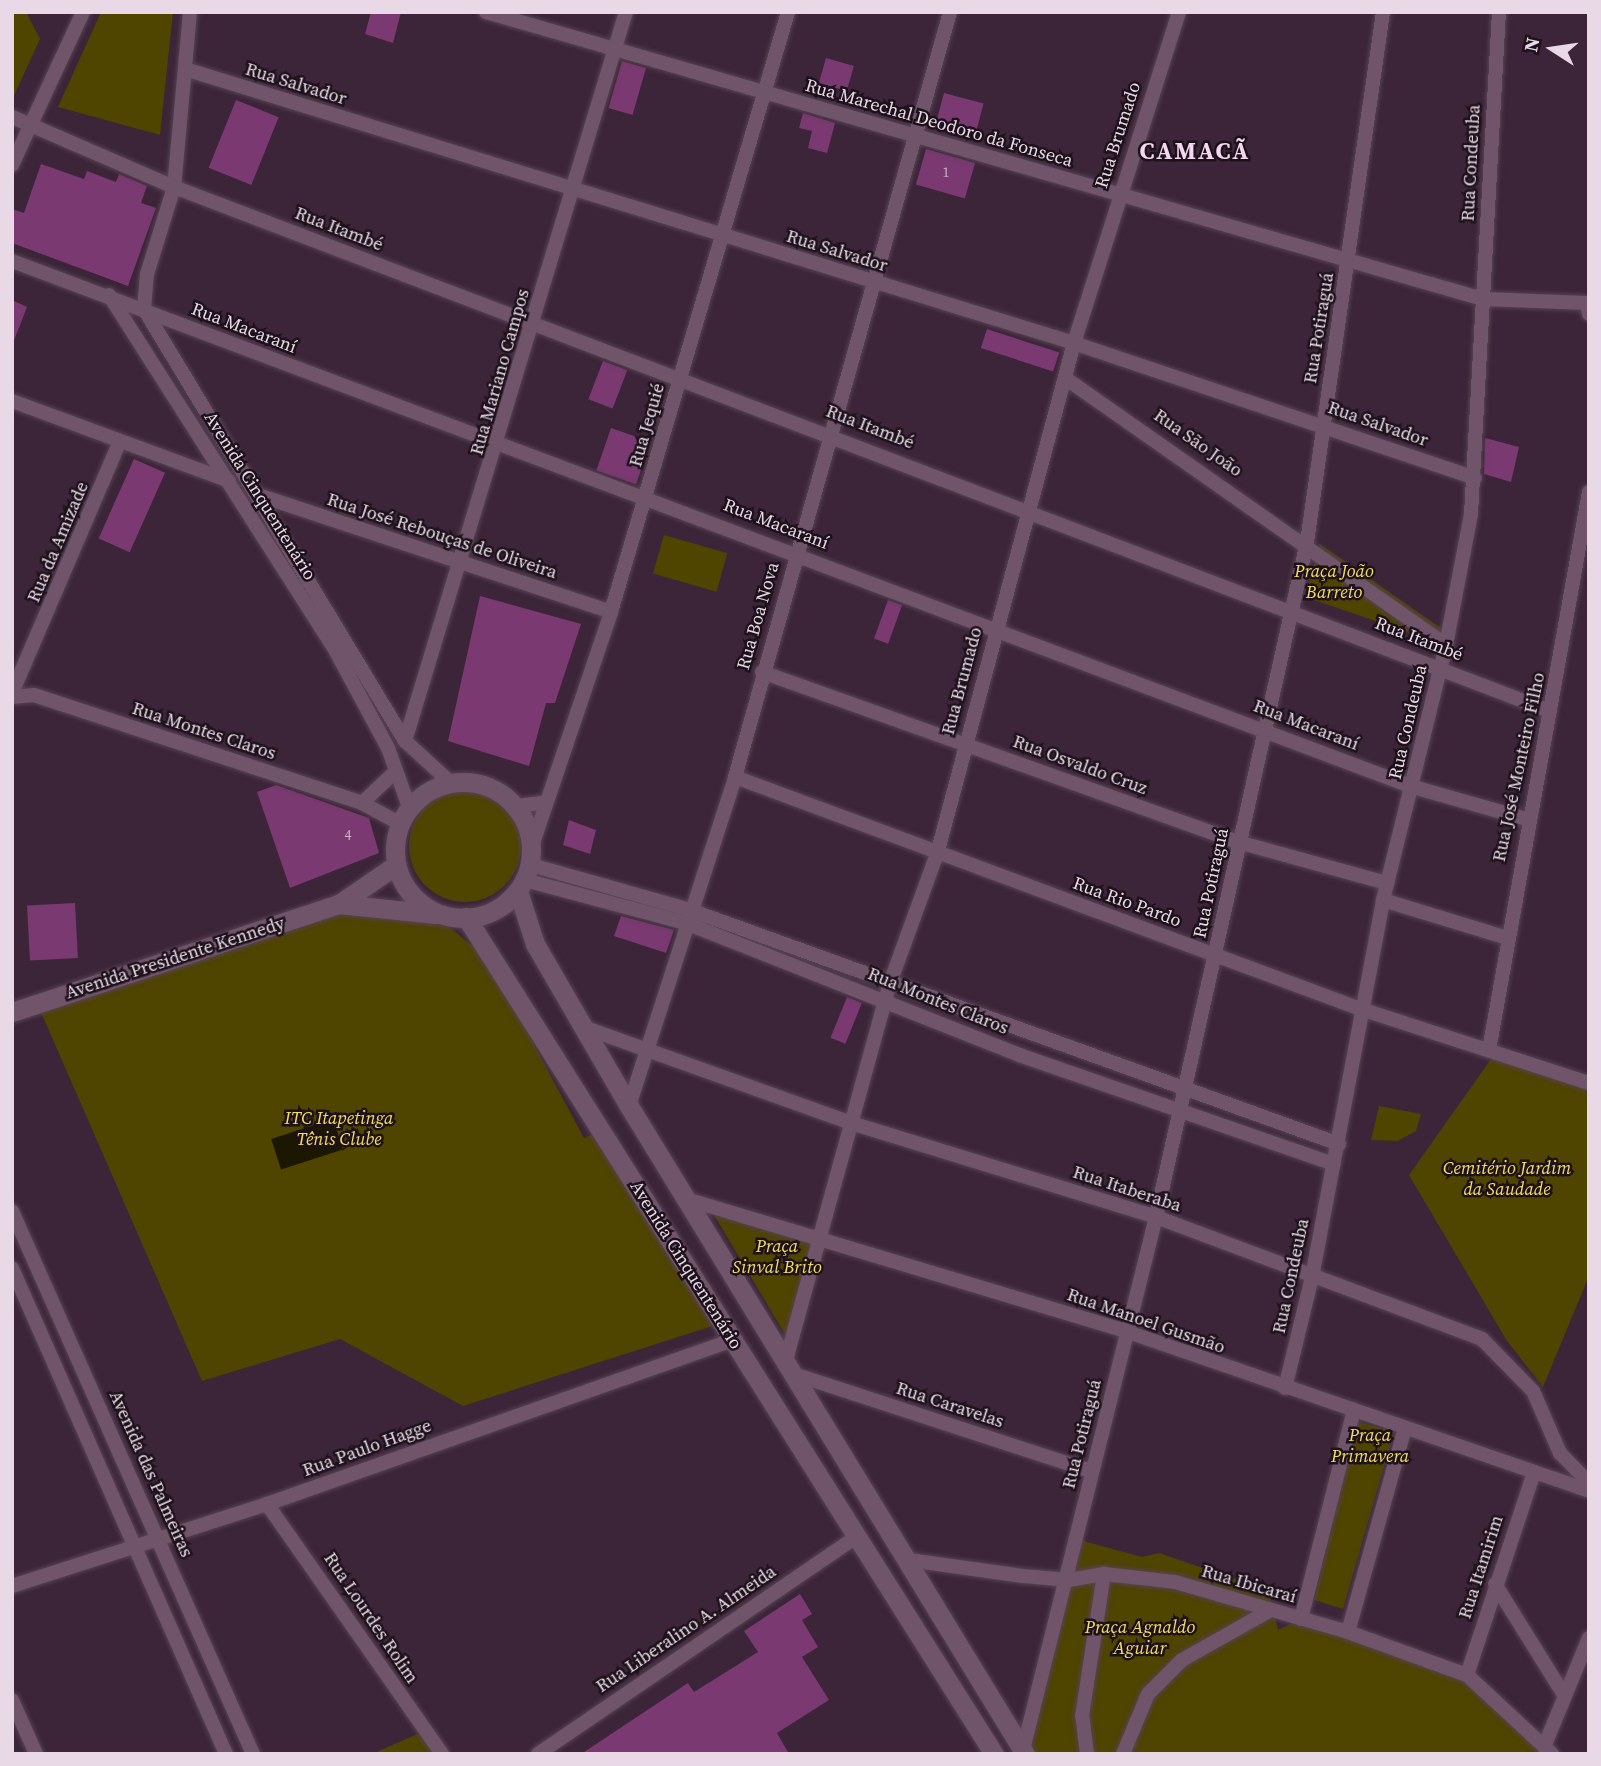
<!DOCTYPE html>
<meta charset="utf-8">
<style>
body{margin:0}
#map{position:relative;width:1601px;height:1766px;overflow:hidden;background:#3c2538;font-family:"Source Serif 4",serif}
div>[style]{position:absolute}
[style*='--x']{left:calc(var(--x)*1px);top:calc(var(--y)*1px);width:calc(var(--w)*1px);rotate:calc(var(--a)*1deg)}
.green>*{inset:0;background:#4f4400;transform-origin:0 0}
.round{border-radius:50%}
.water>*{inset:0;background:#1c1700;transform-origin:0 0}
.building>*{inset:0;background:#7a3970;transform-origin:0 0}
.roads{filter:drop-shadow(0 0 2px #564253) drop-shadow(0 0 2px #564253)}
.street>*{height:14px;margin:-7px;padding:0 7px;transform-origin:7px;border-radius:7px;background:#6f546a}
.secondary>*{height:19px;margin:-9.5px;padding:0 9.5px;transform-origin:9.5px;border-radius:9.5px;background:#6f546a}
.secondary>.ring{margin:-9.5px;padding:0;box-sizing:content-box;background:none;border:19px solid #6f546a;border-radius:50%}
span{translate:-50% -50%;white-space:nowrap;text-align:center;line-height:1.15;-webkit-text-stroke:5px #1d121b;paint-order:stroke}
.number-label{font-size:14px;color:#cdb1c8}
.number-label span{-webkit-text-stroke-width:0}
.street-label{font-size:18px;color:#e9d9e6}
.park-label{font-size:18px;color:#f5dd5f;font-style:italic}
.district-label{font-size:24px;color:#f6d7f0;font-weight:700;letter-spacing:2px}
.frame{position:absolute;inset:0;border:14px solid #e9d9e6;pointer-events:none}
.north{position:absolute;left:1517px;top:14px;width:70px;height:70px;-webkit-text-stroke:5px #1d121b;paint-order:stroke;rotate:282deg;font-size:19px;font-weight:700;line-height:28px;text-align:center;color:#e9d9e6}
.north::after{content:'';display:block;margin:auto;width:24px;height:32px;background:#e9d9e6;clip-path:polygon(50% 0,100% 100%,50% 72%,0 100%)}
</style>
<div id="map">
<div class="green">
<i style="clip-path:polygon(12px 12px,26px 12px,40px 39px,12px 100px)"></i>
<i style="clip-path:polygon(101px 12px,173px 12px,160px 135px,58px 107px)"></i>
<i style="left:664px;top:535px;width:66px;height:40px;rotate:16deg"></i>
<i style="clip-path:polygon(1320px 544px,1445px 631px,1443px 644px,1305px 597px)"></i>
<i class="round" style="left:409px;top:790px;width:112px;height:112px"></i>
<i style="clip-path:polygon(347px 904px,437px 917px,488px 959px,584px 1138px,606px 1128px,725px 1322px,463px 1406px,340px 1339px,202px 1381px,40px 1010px)"></i>
<i style="clip-path:polygon(1496px 1052px,1589px 1080px,1589px 1276px,1543px 1387px,1507px 1341px,1409px 1175px)"></i>
<i style="clip-path:polygon(1379px 1106px,1421px 1114px,1416px 1131px,1398px 1141px,1371px 1140px)"></i>
<i style="clip-path:polygon(704px 1198px,817px 1235px,789px 1341px)"></i>
<i style="clip-path:polygon(1358px 1422px,1394px 1431px,1343px 1609px,1314px 1600px)"></i>
<i style="clip-path:polygon(1080px 1540px,1142px 1557px,1159px 1553px,1269px 1591px,1278px 1630px,1301px 1619px,1411px 1647px,1467px 1675px,1549px 1754px,1030px 1754px,1036px 1700px)"></i>
<i style="clip-path:polygon(422px 1732px,437px 1754px,372px 1754px)"></i>
</div>
<div class="water">
<i style="left:333px;top:1119px;width:32px;height:65px;rotate:72deg"></i>
</div>
<div class="building">
<i style="clip-path:polygon(371px 12px,401px 12px,393px 43px,365px 34px)"></i>
<i style="left:826px;top:58px;width:29px;height:26px;rotate:16deg"></i>
<i style="left:622px;top:61px;width:25px;height:49px;rotate:16deg"></i>
<i style="left:944px;top:93px;width:41px;height:27px;rotate:15deg"></i>
<i style="left:236px;top:100px;width:46px;height:73px;rotate:22deg"></i>
<i style="clip-path:polygon(803px 113px,835px 123px,827px 153px,808px 148px,812px 131px,799px 128px)"></i>
<i style="left:926px;top:149px;width:51px;height:37px;rotate:16deg"></i>
<i style="clip-path:polygon(41px 164px,84px 179px,87px 171px,116px 182px,119px 174px,147px 186px,141px 203px,156px 208px,128px 286px,12px 243px,12px 209px,24px 213px)"></i>
<i style="clip-path:polygon(12px 300px,27px 307px,13px 343px,12px 343px)"></i>
<i style="left:987px;top:329px;width:76px;height:20px;rotate:18deg"></i>
<i style="left:603px;top:361px;width:26px;height:41px;rotate:21deg"></i>
<i style="left:611px;top:428px;width:42px;height:45px;rotate:19deg"></i>
<i style="clip-path:polygon(1485px 438px,1519px 447px,1511px 482px,1484px 474px)"></i>
<i style="left:134px;top:459px;width:34px;height:87px;rotate:24deg"></i>
<i style="clip-path:polygon(480px 596px,581px 624px,555px 703px,546px 703px,529px 766px,448px 741px)"></i>
<i style="left:888px;top:600px;width:15px;height:41px;rotate:20deg"></i>
<i style="clip-path:polygon(276px 785px,369px 818px,379px 853px,290px 888px,257px 792px)"></i>
<i style="clip-path:polygon(569px 820px,596px 830px,590px 854px,563px 845px)"></i>
<i style="left:75px;top:903px;width:55px;height:48px;rotate:87deg"></i>
<i style="clip-path:polygon(621px 916px,674px 930px,666px 953px,614px 936px)"></i>
<i style="left:847px;top:997px;width:16px;height:44px;rotate:22deg"></i>
<i style="clip-path:polygon(800px 1594px,812px 1614px,802px 1620px,818px 1647px,802px 1657px,829px 1700px,777px 1733px,789px 1754px,581px 1754px,688px 1683px,694px 1692px,758px 1652px,744px 1631px)"></i>
</div>
<div class="roads">
<div class="street">
<i style="--x:190;--y:12;--w:176;--a:95.2"></i>
<i style="--x:174;--y:187;--w:91;--a:107.2"></i>
<i style="--x:147;--y:274;--w:35;--a:95"></i>
<i style="--x:144;--y:309;--w:505;--a:58.86"></i>
<i style="--x:405;--y:741;--w:62;--a:42.4"></i>
<i style="--x:486;--y:12;--w:1037;--a:16.06"></i>
<i style="--x:1483;--y:299;--w:104;--a:2.2"></i>
<i style="--x:1587;--y:303;--w:11;--a:80"></i>
<i style="--x:185;--y:69;--w:930;--a:17.13"></i>
<i style="--x:1074;--y:343;--w:423;--a:18.6"></i>
<i style="--x:12;--y:117;--w:176;--a:23.4"></i>
<i style="--x:174;--y:187;--w:1472;--a:20.85"></i>
<i style="--x:12;--y:165;--w:169;--a:-65.1"></i>
<i style="--x:12;--y:261;--w:1496;--a:20.58"></i>
<i style="--x:1413;--y:787;--w:117;--a:15.8"></i>
<i style="--x:109;--y:295;--w:416;--a:57.5"></i>
<i style="--x:333;--y:646;--w:116;--a:61.7"></i>
<i style="--x:388;--y:748;--w:63;--a:70.4"></i>
<i style="--x:1065;--y:378;--w:465;--a:35"></i>
<i style="--x:12;--y:401;--w:231;--a:20.2"></i>
<i style="--x:261;--y:496;--w:369;--a:18.3"></i>
<i style="--x:762;--y:672;--w:505;--a:19.65"></i>
<i style="--x:1238;--y:842;--w:155;--a:15.4"></i>
<i style="--x:12;--y:693;--w:272;--a:-66.8"></i>
<i style="--x:12;--y:697;--w:22;--a:-5"></i>
<i style="--x:34;--y:695;--w:345;--a:18.2"></i>
<i style="--x:362;--y:803;--w:42;--a:28.4"></i>
<i style="--x:405;--y:741;--w:762;--a:-73.14"></i>
<i style="--x:735;--y:777;--w:668;--a:20.34"></i>
<i style="--x:1361;--y:1009;--w:240;--a:18"></i>
<i style="--x:362;--y:803;--w:45;--a:-43.2"></i>
<i style="--x:516;--y:806;--w:25;--a:-7"></i>
<i style="--x:532;--y:846;--w:247;--a:-71.3"></i>
<i style="--x:611;--y:612;--w:626;--a:-73.56"></i>
<i style="--x:531;--y:865;--w:165;--a:15.8"></i>
<i style="--x:690;--y:910;--w:690;--a:19.83"></i>
<i style="--x:525;--y:880;--w:167;--a:15"></i>
<i style="--x:686;--y:923;--w:358;--a:21.6"></i>
<i style="--x:1019;--y:1055;--w:333;--a:19.1"></i>
<i style="--x:1383;--y:900;--w:127;--a:17"></i>
<i style="--x:583;--y:1027;--w:285;--a:19.7"></i>
<i style="--x:851;--y:1123;--w:319;--a:17.1"></i>
<i style="--x:1156;--y:1217;--w:348;--a:20.5"></i>
<i style="--x:1482;--y:1339;--w:73;--a:45.6"></i>
<i style="--x:1533;--y:1391;--w:68;--a:66.5"></i>
<i style="--x:1560;--y:1453;--w:42;--a:46"></i>
<i style="--x:1489;--y:1050;--w:567;--a:-79.84"></i>
<i style="--x:629;--y:1106;--w:346;--a:-72.1"></i>
<i style="--x:735;--y:777;--w:795;--a:-74.3"></i>
<i style="--x:686;--y:1199;--w:462;--a:16.7"></i>
<i style="--x:1128;--y:1332;--w:488;--a:19"></i>
<i style="--x:12;--y:1211;--w:594;--a:66.07"></i>
<i style="--x:12;--y:1268;--w:531;--a:66.23"></i>
<i style="--x:786;--y:1360;--w:391;--a:-74.6"></i>
<i style="--x:890;--y:983;--w:137;--a:-70"></i>
<i style="--x:937;--y:854;--w:529;--a:-74.99"></i>
<i style="--x:1074;--y:343;--w:347;--a:-72.4"></i>
<i style="--x:797;--y:1375;--w:309;--a:18.1"></i>
<i style="--x:1285;--y:1388;--w:114;--a:-76.3"></i>
<i style="--x:1312;--y:1277;--w:384;--a:-79.3"></i>
<i style="--x:1383;--y:900;--w:263;--a:-76.1"></i>
<i style="--x:1446;--y:645;--w:133;--a:-79.2"></i>
<i style="--x:1471;--y:514;--w:503;--a:-86.81"></i>
<i style="--x:267;--y:1504;--w:305;--a:55"></i>
<i style="--x:909;--y:1560;--w:115;--a:8"></i>
<i style="--x:1023;--y:1576;--w:46;--a:5"></i>
<i style="--x:1069;--y:1580;--w:36;--a:-10"></i>
<i style="--x:1104;--y:1574;--w:71;--a:6.4"></i>
<i style="--x:1175;--y:1582;--w:180;--a:16.1"></i>
<i style="--x:1348;--y:1632;--w:127;--a:19.9"></i>
<i style="--x:1467;--y:1675;--w:116;--a:42.9"></i>
<i style="--x:1495;--y:1584;--w:131;--a:58.1"></i>
<i style="--x:12;--y:1586;--w:268;--a:-17.8"></i>
<i style="--x:267;--y:1504;--w:494;--a:-19.4"></i>
<i style="--x:1301;--y:1619;--w:216;--a:-75.8"></i>
<i style="--x:1348;--y:1632;--w:212;--a:-74.4"></i>
<i style="--x:1467;--y:1675;--w:214;--a:-71.7"></i>
<i style="--x:12;--y:1700;--w:59;--a:66"></i>
<i style="--x:1544;--y:1747;--w:118;--a:-67.6"></i>
<i style="--x:1023;--y:1750;--w:549;--a:-75.99"></i>
<i style="--x:1156;--y:1217;--w:692;--a:-77.39"></i>
<i style="--x:1307;--y:542;--w:535;--a:-81.84"></i>
<i style="--x:538;--y:1754;--w:386;--a:-34.3"></i>
<i style="--x:1087;--y:1754;--w:38;--a:-97"></i>
<i style="--x:1082;--y:1716;--w:144;--a:-81.2"></i>
<i style="--x:1123;--y:1754;--w:65;--a:-67.4"></i>
<i style="--x:1148;--y:1694;--w:48;--a:-45"></i>
<i style="--x:1182;--y:1660;--w:100;--a:-29.4"></i>
</div>
<div class="secondary">
<i class="ring" style="left:395px;top:782px;width:117px;height:117px"></i>
<i style="--x:518;--y:891;--w:56;--a:72.2"></i>
<i style="--x:535;--y:944;--w:187;--a:59.9"></i>
<i style="--x:629;--y:1106;--w:759;--a:58.57"></i>
<i style="--x:339;--y:904;--w:97;--a:5.9"></i>
<i style="--x:466;--y:917;--w:990;--a:57.76"></i>
<i style="--x:12;--y:1012;--w:344;--a:-18.3"></i>
<i style="--x:339;--y:904;--w:69;--a:-34.4"></i>
</div>
</div>
<div class="number-label">
<span style="left:946px;top:172px">1</span>
<span style="left:348px;top:835px">4</span>
</div>
<div class="street-label">
<span style="left:296px;top:84px;rotate:17deg">Rua Salvador</span>
<span style="left:939px;top:123px;rotate:16deg">Rua Marechal Deodoro da Fonseca</span>
<span style="left:1118px;top:135px;rotate:-72deg">Rua Brumado</span>
<span style="left:1471px;top:163px;rotate:-87deg">Rua Condeuba</span>
<span style="left:339px;top:229px;rotate:21deg">Rua Itambé</span>
<span style="left:837px;top:251px;rotate:17deg">Rua Salvador</span>
<span style="left:244px;top:328px;rotate:21deg">Rua Macaraní</span>
<span style="left:1319px;top:328px;rotate:-81deg">Rua Potiraguá</span>
<span style="left:500px;top:372px;rotate:-74deg">Rua Mariano Campos</span>
<span style="left:1378px;top:424px;rotate:19deg">Rua Salvador</span>
<span style="left:647px;top:425px;rotate:-74deg">Rua Jequié</span>
<span style="left:870px;top:427px;rotate:21deg">Rua Itambé</span>
<span style="left:1198px;top:443px;rotate:35deg">Rua São João</span>
<span style="left:260px;top:496px;rotate:58deg">Avenida Cinquentenário</span>
<span style="left:776px;top:524px;rotate:21deg">Rua Macaraní</span>
<span style="left:442px;top:536px;rotate:18deg">Rua José Rebouças de Oliveira</span>
<span style="left:58px;top:542px;rotate:-67deg">Rua da Amizade</span>
<span style="left:758px;top:616px;rotate:-74deg">Rua Boa Nova</span>
<span style="left:1419px;top:639px;rotate:21deg">Rua Itambé</span>
<span style="left:962px;top:681px;rotate:-75deg">Rua Brumado</span>
<span style="left:1408px;top:722px;rotate:-77deg">Rua Condeuba</span>
<span style="left:1306px;top:725px;rotate:21deg">Rua Macaraní</span>
<span style="left:204px;top:731px;rotate:18deg">Rua Montes Claros</span>
<span style="left:1080px;top:765px;rotate:20deg">Rua Osvaldo Cruz</span>
<span style="left:1519px;top:767px;rotate:-78deg">Rua José Monteiro Filho</span>
<span style="left:1211px;top:883px;rotate:-78deg">Rua Potiraguá</span>
<span style="left:1127px;top:902px;rotate:20deg">Rua Rio Pardo</span>
<span style="left:175px;top:958px;rotate:-18deg">Avenida Presidente Kennedy</span>
<span style="left:938px;top:1001px;rotate:22deg">Rua Montes Claros</span>
<span style="left:1127px;top:1189px;rotate:18deg">Rua Itaberaba</span>
<span style="left:686px;top:1265px;rotate:58deg">Avenida Cinquentenário</span>
<span style="left:1291px;top:1276px;rotate:-78deg">Rua Condeuba</span>
<span style="left:1146px;top:1321px;rotate:19deg">Rua Manoel Gusmão</span>
<span style="left:950px;top:1405px;rotate:18deg">Rua Caravelas</span>
<span style="left:1082px;top:1434px;rotate:-76deg">Rua Potiraguá</span>
<span style="left:367px;top:1448px;rotate:-20deg">Rua Paulo Hagge</span>
<span style="left:151px;top:1474px;rotate:66deg">Avenida das Palmeiras</span>
<span style="left:1481px;top:1567px;rotate:-72deg">Rua Itamirim</span>
<span style="left:1249px;top:1584px;rotate:16deg">Rua Ibicaraí</span>
<span style="left:371px;top:1618px;rotate:56deg">Rua Lourdes Rolim</span>
<span style="left:686px;top:1629px;rotate:-34deg">Rua Liberalino A. Almeida</span>
</div>
<div class="park-label">
<span style="left:1334px;top:582px">Praça João<br>Barreto</span>
<span style="left:339px;top:1129px">ITC Itapetinga<br>Tênis Clube</span>
<span style="left:1507px;top:1179px">Cemitério Jardim<br>da Saudade</span>
<span style="left:777px;top:1257px">Praça<br>Sinval Brito</span>
<span style="left:1370px;top:1446px">Praça<br>Primavera</span>
<span style="left:1140px;top:1638px">Praça Agnaldo<br>Aguiar</span>
</div>
<div class="district-label">
<span style="left:1195px;top:151px">CAMACÃ</span>
</div>
<div class="frame"></div>
<div class="north">N</div>
</div>
